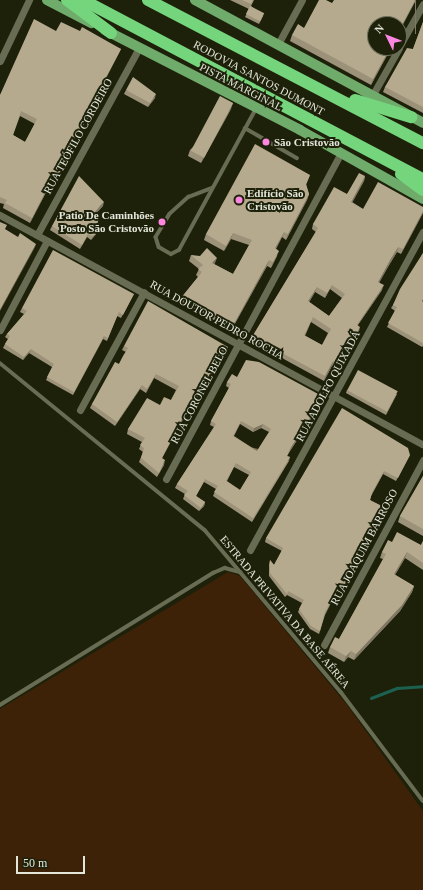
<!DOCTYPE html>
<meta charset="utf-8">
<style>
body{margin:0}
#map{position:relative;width:423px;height:890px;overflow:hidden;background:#1d210a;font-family:Georgia,serif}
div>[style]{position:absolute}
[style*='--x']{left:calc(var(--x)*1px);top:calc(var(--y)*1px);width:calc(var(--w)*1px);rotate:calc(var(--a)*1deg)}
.green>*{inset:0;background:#3d2208}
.stream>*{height:2.5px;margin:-1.25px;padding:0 1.25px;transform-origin:1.25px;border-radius:1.25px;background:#1c6050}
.lane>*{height:3.5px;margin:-1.75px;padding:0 1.75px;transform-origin:1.75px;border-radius:1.75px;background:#676c52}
.street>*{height:7px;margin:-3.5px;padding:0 3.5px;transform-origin:3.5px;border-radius:3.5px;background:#676c52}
.primary>*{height:10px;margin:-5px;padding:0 5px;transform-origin:5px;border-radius:5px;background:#6fab6b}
.highway>*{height:12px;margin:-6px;padding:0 6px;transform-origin:6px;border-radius:6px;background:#75d57c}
.wall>*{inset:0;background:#9c927a}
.shaded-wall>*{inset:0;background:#7f7763;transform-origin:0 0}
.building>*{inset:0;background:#b5aa8e;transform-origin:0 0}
.dots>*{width:11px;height:11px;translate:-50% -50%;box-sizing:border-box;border:2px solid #1d210a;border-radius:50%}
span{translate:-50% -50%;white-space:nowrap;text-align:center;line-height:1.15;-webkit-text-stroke:4px #1d210a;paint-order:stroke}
.street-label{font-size:11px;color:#e3e6d8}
.poi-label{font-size:11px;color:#e3e6d8;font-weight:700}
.left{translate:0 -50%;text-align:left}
.right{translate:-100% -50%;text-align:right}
.north{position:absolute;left:367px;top:16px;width:40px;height:40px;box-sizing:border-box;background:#1d210a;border:1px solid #6c705c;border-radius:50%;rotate:313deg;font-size:11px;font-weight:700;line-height:16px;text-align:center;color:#e3e6d8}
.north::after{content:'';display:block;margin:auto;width:14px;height:18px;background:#fd86e1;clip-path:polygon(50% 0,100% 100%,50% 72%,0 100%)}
.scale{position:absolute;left:16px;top:856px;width:69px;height:18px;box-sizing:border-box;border:2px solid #e3e6d8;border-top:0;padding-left:5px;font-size:12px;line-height:14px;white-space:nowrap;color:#e3e6d8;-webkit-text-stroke:3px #1d210a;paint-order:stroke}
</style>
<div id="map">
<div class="green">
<i style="clip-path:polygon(228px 572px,240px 576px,347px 705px,423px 811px,423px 890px,0 890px,0 709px)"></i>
</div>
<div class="stream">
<i style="--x:371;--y:698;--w:28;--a:-21"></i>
<i style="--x:397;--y:688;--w:26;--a:-4"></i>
</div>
<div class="lane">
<i style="--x:245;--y:128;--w:60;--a:30"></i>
<i style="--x:213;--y:188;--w:26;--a:159"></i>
<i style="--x:189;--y:197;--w:25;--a:138"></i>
<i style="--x:170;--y:214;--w:27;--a:121"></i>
<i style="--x:156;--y:237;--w:10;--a:73"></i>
<i style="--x:159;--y:247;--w:14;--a:30"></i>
<i style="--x:171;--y:254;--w:9;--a:-27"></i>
<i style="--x:179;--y:250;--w:161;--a:-61.4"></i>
<i style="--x:0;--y:363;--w:264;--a:39.2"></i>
<i style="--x:205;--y:530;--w:212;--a:50"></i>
<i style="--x:341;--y:692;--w:136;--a:53"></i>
<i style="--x:0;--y:705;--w:251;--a:-31.8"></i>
<i style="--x:213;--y:573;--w:13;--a:-23"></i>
<i style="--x:225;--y:568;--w:16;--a:15"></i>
</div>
<div class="street">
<i style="--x:278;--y:44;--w:50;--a:-61.4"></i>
<i style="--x:399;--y:47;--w:49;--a:-60.8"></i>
<i style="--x:0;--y:61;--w:68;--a:-64.6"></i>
<i style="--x:372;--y:96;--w:55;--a:-60.6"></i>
<i style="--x:0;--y:215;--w:481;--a:28.5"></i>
<i style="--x:37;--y:235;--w:213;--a:-61.4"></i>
<i style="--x:0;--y:330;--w:101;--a:-62.2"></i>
<i style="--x:80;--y:410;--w:134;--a:-61.5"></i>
<i style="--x:166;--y:479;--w:371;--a:-61.8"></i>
<i style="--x:250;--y:550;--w:362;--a:-61.5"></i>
<i style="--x:324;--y:645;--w:210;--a:-61.8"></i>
</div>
<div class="primary">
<i style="--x:47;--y:0;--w:50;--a:27.6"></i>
<i style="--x:195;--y:0;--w:259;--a:28.3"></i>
<i style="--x:105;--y:30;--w:219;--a:27.1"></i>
<i style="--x:300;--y:130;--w:141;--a:29.3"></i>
</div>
<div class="highway">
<i style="--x:67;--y:0;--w:55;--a:36.9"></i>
<i style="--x:83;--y:0;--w:384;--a:27.8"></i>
<i style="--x:148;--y:0;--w:310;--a:27.5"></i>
<i style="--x:355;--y:100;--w:59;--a:16.9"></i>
<i style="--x:401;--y:174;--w:27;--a:36"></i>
</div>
<div class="wall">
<i style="clip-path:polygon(230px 0,254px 0,251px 6px,263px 16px,259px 24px,245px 17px,249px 9px)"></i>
<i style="clip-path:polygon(416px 0,399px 32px,399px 24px,391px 48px,371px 85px,290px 41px,292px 35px,304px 28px)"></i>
<i style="clip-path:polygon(423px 22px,423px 113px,383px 92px,385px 87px,413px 49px)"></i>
<i style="clip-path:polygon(evenodd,56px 31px,80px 31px,121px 49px,119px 53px,101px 87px,106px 89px,104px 94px,74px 140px,64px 166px,56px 182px,53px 179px,30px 223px,3px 208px,4px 204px,0 203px,0 95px,56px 31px,20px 116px,35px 124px,25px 142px,13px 135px,20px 116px)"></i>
<i style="clip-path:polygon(126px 90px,155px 98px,148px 107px,124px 94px)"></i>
<i style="clip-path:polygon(231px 109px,201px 163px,188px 156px,190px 150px)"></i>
<i style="clip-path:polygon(310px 175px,306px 185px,309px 194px,307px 200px,286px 240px,282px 237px,276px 249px,277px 256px,271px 268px,267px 266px,233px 327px,228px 330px,197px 309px,195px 312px,179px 303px,181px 298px,198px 277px,196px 275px,199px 269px,189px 261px,191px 255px,215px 263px,214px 264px,233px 274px,249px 245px,231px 239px,224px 251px,204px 240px,206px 234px)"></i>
<i style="clip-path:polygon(evenodd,365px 176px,364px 181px,352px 202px,363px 209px,423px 207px,423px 213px,401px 254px,397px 252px,379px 282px,382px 290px,358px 325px,359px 332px,350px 348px,346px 345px,335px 368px,332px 366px,324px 381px,251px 341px,252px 337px,316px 232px,312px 229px,313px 224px,347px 194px,365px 176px,330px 289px,342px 298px,329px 316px,309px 302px,315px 292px,325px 298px,330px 289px,365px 176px,311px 322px,328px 333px,322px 345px,305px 336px,311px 322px)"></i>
<i style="clip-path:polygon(103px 206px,93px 216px,98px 223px,95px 228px,99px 230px,97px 233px,91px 240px,87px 237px,80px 249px,50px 230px,52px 226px)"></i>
<i style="clip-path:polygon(423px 253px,423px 300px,422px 301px,423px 302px,423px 346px,422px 347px,387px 327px,395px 311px,391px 308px,393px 305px)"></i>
<i style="clip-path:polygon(134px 294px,121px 318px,117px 316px,107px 341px,103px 339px,73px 395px,46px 380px,52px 367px,29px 353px,23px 360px,3px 348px,5px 344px,8px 339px,5px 337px,7px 334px,24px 314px,20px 312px,22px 308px)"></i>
<i style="clip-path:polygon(124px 346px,227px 351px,182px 421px,162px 458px,164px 465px,157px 477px,139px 462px,143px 452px,139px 449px,142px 442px,127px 434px,128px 429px,160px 405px,171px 400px,176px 390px,154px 378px,146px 393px,140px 389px,115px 426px,90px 408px,92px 404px,119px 364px,126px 352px,122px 350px)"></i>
<i style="clip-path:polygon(evenodd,237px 377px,319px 399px,315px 406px,316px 411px,290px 451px,287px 456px,289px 461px,252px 522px,213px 496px,216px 489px,204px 482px,196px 496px,205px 502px,204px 506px,199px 511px,183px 499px,185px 494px,175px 488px,177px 484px,214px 427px,210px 425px,211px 421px,229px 388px,226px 386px,227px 382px,237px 377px,240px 424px,253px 432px,261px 428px,269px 432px,257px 451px,234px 436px,240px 424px,237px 377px,234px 467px,249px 475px,240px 490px,227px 481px,234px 467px)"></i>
<i style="clip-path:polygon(347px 390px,397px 394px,386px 415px,346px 393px)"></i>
<i style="clip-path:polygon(410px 455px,396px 481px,383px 474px,371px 496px,370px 500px,380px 509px,357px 560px,343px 580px,345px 585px,341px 594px,337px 591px,325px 615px,319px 634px,310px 629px,298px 612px,302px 603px,287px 595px,285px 597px,269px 576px,269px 564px,270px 560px,274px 565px,282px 551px,265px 542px,266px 538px)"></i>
<i style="clip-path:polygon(423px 476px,423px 536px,398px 522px,400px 516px)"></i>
<i style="clip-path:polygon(423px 541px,423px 570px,405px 558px,395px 575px,414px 586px,412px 592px,400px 611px,354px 660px,348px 657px,344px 662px,328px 653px,330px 647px,339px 639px,383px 559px,380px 558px,382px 552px,392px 542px,421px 545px)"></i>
</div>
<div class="shaded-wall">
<i style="left:415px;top:0;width:1px;height:34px"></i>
<i style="clip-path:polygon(390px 48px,391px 48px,371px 85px,373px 79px)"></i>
<i style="clip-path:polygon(121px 49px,119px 53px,99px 92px,101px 87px)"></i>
<i style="clip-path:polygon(106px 89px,104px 94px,73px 140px,75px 136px)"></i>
<i style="clip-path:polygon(156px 94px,155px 98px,148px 107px,150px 103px)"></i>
<i style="clip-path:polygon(233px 103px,231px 109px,201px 163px,203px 158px)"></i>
<i style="clip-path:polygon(54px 175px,53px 179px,30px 223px,32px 218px)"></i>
<i style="clip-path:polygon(365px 176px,364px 181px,350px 207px,351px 202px)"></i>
<i style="clip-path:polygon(309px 194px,307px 200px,286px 240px,288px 234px)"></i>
<i style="clip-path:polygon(104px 202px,103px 206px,91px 219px,92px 215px)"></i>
<i style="clip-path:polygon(423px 211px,423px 213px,401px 254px,403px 249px)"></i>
<i style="clip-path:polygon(99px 230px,97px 233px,91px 240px,93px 236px)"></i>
<i style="clip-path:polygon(284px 232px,282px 237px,273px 254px,275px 248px)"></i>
<i style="clip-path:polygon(233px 233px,231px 239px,224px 251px,226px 246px)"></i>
<i style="clip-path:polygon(88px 234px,87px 237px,80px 249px,82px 245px)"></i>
<i style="clip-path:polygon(36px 244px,35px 247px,0 311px,0 310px)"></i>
<i style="clip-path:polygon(398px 247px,397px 252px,389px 265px,377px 287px,378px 282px,390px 260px)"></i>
<i style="clip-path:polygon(279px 251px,277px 256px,271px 268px,273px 262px)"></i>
<i style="clip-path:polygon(217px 258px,215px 263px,210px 268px,212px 263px)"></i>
<i style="clip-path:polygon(269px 260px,267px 266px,233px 327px,228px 330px,230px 324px)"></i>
<i style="clip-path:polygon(332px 285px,330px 289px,325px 298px,327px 293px)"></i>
<i style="clip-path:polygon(384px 285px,382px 290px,355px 329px,357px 325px)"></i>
<i style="clip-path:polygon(317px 287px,315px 292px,307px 306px,308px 301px)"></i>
<i style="clip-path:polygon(360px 327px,359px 332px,350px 348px,352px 343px)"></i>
<i style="left:104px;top:336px;width:3px;height:64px;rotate:108deg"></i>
<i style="clip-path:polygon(348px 340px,346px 345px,335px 368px,336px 363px)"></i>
<i style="clip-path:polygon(228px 347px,227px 351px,182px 421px,160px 462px,162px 458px,183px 417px)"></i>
<i style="clip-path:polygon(31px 349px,29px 353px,23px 360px,24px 357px)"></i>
<i style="clip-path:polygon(333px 361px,332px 366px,324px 381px,325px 376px)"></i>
<i style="clip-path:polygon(156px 374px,154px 378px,146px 393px,147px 389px)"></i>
<i style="clip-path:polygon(142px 385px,140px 389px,115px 426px,117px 422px)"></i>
<i style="clip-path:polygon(317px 407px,316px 411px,290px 451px,285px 459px,291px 447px)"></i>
<i style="clip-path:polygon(263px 424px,261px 428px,253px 432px,254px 428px)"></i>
<i style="left:290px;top:457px;width:4px;height:71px;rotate:104deg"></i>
<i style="clip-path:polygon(165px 460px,164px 465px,157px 477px,159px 473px)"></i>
<i style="clip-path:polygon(384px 471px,383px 474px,371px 496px,372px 493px)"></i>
<i style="clip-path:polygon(205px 502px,204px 506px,199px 511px)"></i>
<i style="clip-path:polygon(380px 509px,357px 560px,341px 583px,343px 580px)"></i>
<i style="clip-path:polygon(407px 552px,405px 558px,392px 580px,394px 574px)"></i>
<i style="clip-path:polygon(414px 586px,412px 592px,400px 611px,354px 660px,356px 654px)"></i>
<i style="clip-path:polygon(351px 651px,348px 657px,344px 662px,346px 656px)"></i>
</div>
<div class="building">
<i style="clip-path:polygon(242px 0,253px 0,251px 4px)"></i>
<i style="clip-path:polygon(319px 0,326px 0,332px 3px,334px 0,415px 0,399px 30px,399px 24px,375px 24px,375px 48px,390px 48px,373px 79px,292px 35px,298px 24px,304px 28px)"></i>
<i style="left:250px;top:6px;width:16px;height:9px;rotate:27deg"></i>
<i style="clip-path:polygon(evenodd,34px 19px,56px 31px,61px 22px,80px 31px,82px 27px,121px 49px,101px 87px,106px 89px,75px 136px,66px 161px,58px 178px,54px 175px,32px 218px,5px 203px,7px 200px,0 197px,0 95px,34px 19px,21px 111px,37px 119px,25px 142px,13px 135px,21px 111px)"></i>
<i style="clip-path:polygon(423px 22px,423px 107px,385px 87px,407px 48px,413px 49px)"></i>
<i style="clip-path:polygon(133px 77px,156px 94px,150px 103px,126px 90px)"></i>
<i style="left:220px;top:96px;width:15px;height:62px;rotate:28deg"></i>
<i style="clip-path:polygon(255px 144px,310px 175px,306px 184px,309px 194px,288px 234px,284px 232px,275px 248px,279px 251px,273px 262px,269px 260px,235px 322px,230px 324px,199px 304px,197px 306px,181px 298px,202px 272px,198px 269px,203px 265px,191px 255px,200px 256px,207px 248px,217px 258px,212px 263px,233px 274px,252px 240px,233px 233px,226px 246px,206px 234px)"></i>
<i style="clip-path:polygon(evenodd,359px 173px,365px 176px,351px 202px,363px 209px,378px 182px,423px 207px,423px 211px,403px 249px,398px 247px,390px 260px,378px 282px,384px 285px,357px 325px,360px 327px,352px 343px,348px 340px,336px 363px,333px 361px,325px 376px,252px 337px,318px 228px,313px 224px,334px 187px,347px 194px,359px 173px,332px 285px,345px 294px,329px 316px,308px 301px,317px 287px,327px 293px,332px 285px,359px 173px,313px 317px,331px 329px,322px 345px,304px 335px,313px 317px)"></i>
<i style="clip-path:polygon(79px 176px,104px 202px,92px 215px,99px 219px,95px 228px,99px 230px,93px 236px,88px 234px,82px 245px,52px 226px)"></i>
<i style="clip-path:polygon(0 222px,7px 225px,5px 229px,18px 237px,20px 233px,36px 244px,0 310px)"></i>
<i style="clip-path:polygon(53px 250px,134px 294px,123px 315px,119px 312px,108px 338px,104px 336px,74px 392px,47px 377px,54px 364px,31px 349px,24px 357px,5px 344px,10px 336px,7px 334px,27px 311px,22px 308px)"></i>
<i style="clip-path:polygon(423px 253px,423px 299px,422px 301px,423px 302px,423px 343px,388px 323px,397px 307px,393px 305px,400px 289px)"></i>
<i style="clip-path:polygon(148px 301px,228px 347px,183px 417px,162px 458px,165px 460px,159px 473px,141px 458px,144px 448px,140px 445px,145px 438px,128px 429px,147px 398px,160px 405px,164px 397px,171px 400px,179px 386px,156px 374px,147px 389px,142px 385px,117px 422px,92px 404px,115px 362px,119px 364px,123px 356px,128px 348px,124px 346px)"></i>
<i style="clip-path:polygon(evenodd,246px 360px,259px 362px,320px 395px,314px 406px,317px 407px,291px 447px,287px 456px,290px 457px,253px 518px,214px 492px,218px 486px,205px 479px,196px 496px,205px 502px,201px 508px,184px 495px,188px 491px,177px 484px,216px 424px,211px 421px,231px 384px,227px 382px,232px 374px,237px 377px,246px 360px,241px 421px,254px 428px,263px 424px,271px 429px,257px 451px,233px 436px,241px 421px,246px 360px,236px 463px,251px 472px,240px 490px,226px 481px,236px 463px)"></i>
<i style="left:358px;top:370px;width:45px;height:23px;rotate:28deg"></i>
<i style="clip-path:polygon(342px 408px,408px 448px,410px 455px,398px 478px,384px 471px,372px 493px,370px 500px,382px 506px,358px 557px,343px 580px,347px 582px,342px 590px,338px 588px,325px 612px,320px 631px,311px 626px,299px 609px,304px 600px,288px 591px,287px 594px,270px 573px,270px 560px,274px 565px,283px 548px,266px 538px)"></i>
<i style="clip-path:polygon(423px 476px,423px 529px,400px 516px)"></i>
<i style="clip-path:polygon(397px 532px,421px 545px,423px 541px,423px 563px,407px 552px,394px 574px,414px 586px,402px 605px,360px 650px,356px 654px,351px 651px,346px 656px,330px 647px,335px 637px,339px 639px,386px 554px,382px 552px,388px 540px,392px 542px)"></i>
</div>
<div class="dots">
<i style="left:266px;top:142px;background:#fd86e1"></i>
<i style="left:239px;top:200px;background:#fd86e1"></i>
<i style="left:162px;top:222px;background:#fd86e1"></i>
</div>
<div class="street-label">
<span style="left:259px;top:78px;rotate:28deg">RODOVIA SANTOS DUMONT</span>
<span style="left:241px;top:87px;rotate:27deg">PISTA MARGINAL</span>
<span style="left:78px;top:136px;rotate:-61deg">RUA TEÓFILO CORDEIRO</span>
<span style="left:217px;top:320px;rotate:29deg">RUA DOUTOR PEDRO ROCHA</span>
<span style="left:328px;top:386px;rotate:-62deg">RUA ADOLFO QUIXADÁ</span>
<span style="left:199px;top:395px;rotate:-62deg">RUA CORONEL BELO</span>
<span style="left:364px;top:547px;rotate:-62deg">RUA JOAQUIM BARROSO</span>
<span style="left:285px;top:612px;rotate:50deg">ESTRADA PRIVATIVA DA BASE AÉREA</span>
</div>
<div class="poi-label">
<span class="left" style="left:274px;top:142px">São Cristovão</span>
<span class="left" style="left:247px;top:200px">Edifício São<br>Cristovão</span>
<span class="right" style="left:154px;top:222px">Patio De Caminhões<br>Posto São Cristovão</span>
</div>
<div class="north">N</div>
<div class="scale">50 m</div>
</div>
